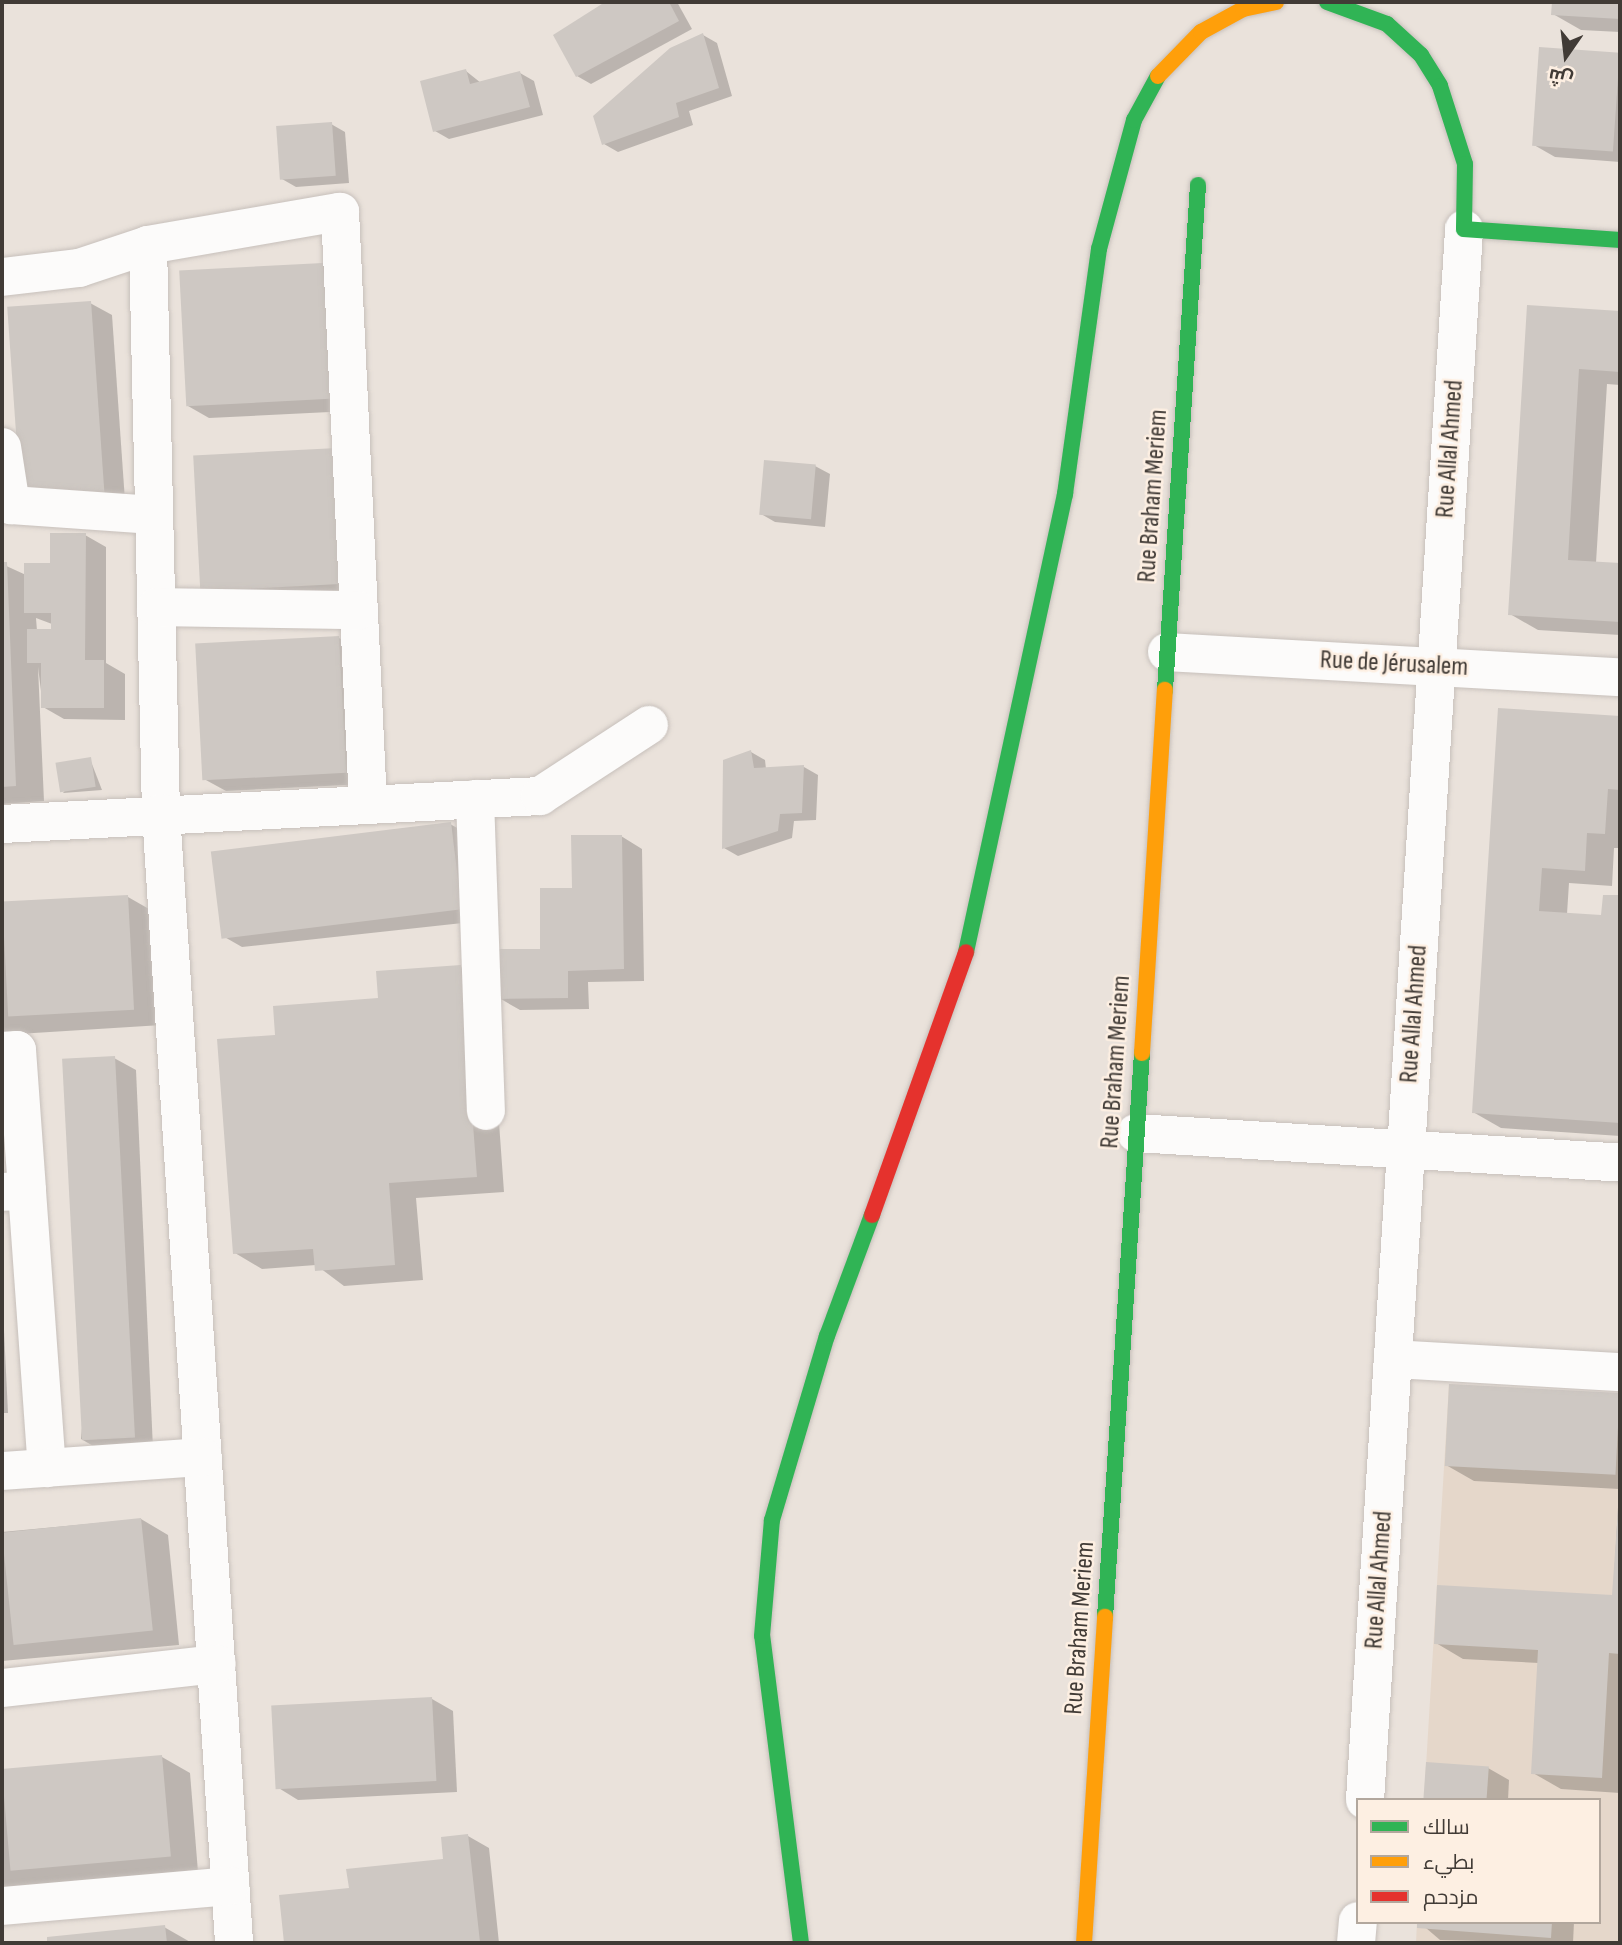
<!DOCTYPE html>
<meta charset="utf-8">
<style>
body{margin:0}
#map{position:relative;width:1622px;height:1945px;overflow:hidden;background:#eae2db;font-family:"Sofia Sans Condensed",Cairo,sans-serif}
div>[style]{position:absolute}
[style*='--x']{left:calc(var(--x)*1px);top:calc(var(--y)*1px);width:calc(var(--w)*1px);rotate:calc(var(--a)*1deg)}
.built>*{inset:0;background:#e5d7ca}
.shadow>*{inset:0;background:#0003}
.building>*{inset:0;background:#cec8c3;transform-origin:0 0}
.roads{filter:drop-shadow(0 0 2px #c7c0bb) drop-shadow(0 0 2px #c7c0bb)}
.street>*{height:38px;margin:-19px;padding:0 19px;transform-origin:19px;border-radius:19px;background:#fcfbfa}
.fast>*{height:16px;margin:-8px;padding:0 8px;transform-origin:8px;border-radius:8px;background:#30b455}
.slow>*{height:16px;margin:-8px;padding:0 8px;transform-origin:8px;border-radius:8px;background:#ff9f0a}
.jam>*{height:16px;margin:-8px;padding:0 8px;transform-origin:8px;border-radius:8px;background:#e5322d}
span{translate:-50% -50%;white-space:nowrap;text-align:center;line-height:1.15;-webkit-text-stroke:5px #fdefe2;paint-order:stroke}
.street-label{font-size:26px;color:#413b36}
.frame{position:absolute;inset:0;border:4px solid #413b36;pointer-events:none}
.legend{position:absolute;left:1356px;top:1798px;width:245px;height:126px;box-sizing:border-box;background:#fdefe2;border:2px solid #b2a79d;margin:0;padding:9px 12px;list-style:none;font-size:21px;color:#413b36}
.legend li{display:flex;align-items:center;gap:14px;height:35px}
.legend b{width:35px;border:2px solid #b2a79d}
.north{position:absolute;left:1531px;top:21px;width:70px;height:70px;-webkit-text-stroke:5px #fdefe2;paint-order:stroke;rotate:194deg;font-size:19px;font-weight:700;line-height:28px;text-align:center;color:#413b36}
.north::after{content:'';display:block;margin:auto;width:24px;height:32px;background:#413b36;clip-path:polygon(50% 0,100% 100%,50% 72%,0 100%)}
</style>
<div id="map">
<div class="built">
<i style="clip-path:polygon(1449px 1384px,1620px 1394px,1620px 1943px,1416px 1943px,1417px 1922px,1599px 1922px,1599px 1800px,1424px 1800px)"></i>
</div>
<div class="shadow">
<i style="clip-path:polygon(607px 2px,677px 2px,692px 29px,591px 84px,577px 76px)"></i>
<i style="clip-path:polygon(1554px 2px,1620px 2px,1620px 32px,1581px 30px,1553px 14px)"></i>
<i style="clip-path:polygon(703px 35px,717px 43px,732px 96px,689px 111px,693px 125px,618px 152px,604px 144px)"></i>
<i style="clip-path:polygon(1541px 49px,1620px 54px,1620px 162px,1555px 157px,1534px 145px)"></i>
<i style="clip-path:polygon(466px 71px,481px 83px,520px 73px,534px 81px,543px 115px,449px 139px,435px 131px)"></i>
<i style="clip-path:polygon(331px 124px,345px 132px,349px 183px,296px 187px,282px 179px)"></i>
<i style="clip-path:polygon(322px 265px,343px 277px,350px 411px,209px 418px,188px 406px)"></i>
<i style="clip-path:polygon(90px 303px,112px 315px,126px 515px,45px 521px)"></i>
<i style="clip-path:polygon(1528px 307px,1620px 313px,1620px 385px,1607px 384px,1596px 563px,1620px 564px,1620px 635px,1538px 630px,1510px 614px)"></i>
<i style="clip-path:polygon(358px 462px,365px 596px,223px 603px)"></i>
<i style="clip-path:polygon(815px 466px,830px 474px,825px 527px,775px 522px,761px 514px)"></i>
<i style="clip-path:polygon(evenodd,85px 535px,106px 547px,106px 663px,125px 674px,125px 720px,64px 719px,43px 707px,38px 667px,44px 801px,2px 804px,2px 564px,26px 575px,52px 565px,85px 535px,36px 618px,52px 624px,52px 630px,37px 631px,36px 618px)"></i>
<i style="clip-path:polygon(339px 638px,360px 650px,367px 784px,226px 791px,204px 779px)"></i>
<i style="clip-path:polygon(1499px 710px,1620px 718px,1620px 848px,1614px 848px,1612px 886px,1569px 883px,1567px 914px,1603px 917px,1604px 896px,1620px 897px,1620px 1136px,1501px 1128px,1473px 1112px)"></i>
<i style="clip-path:polygon(751px 752px,765px 760px,766px 769px,804px 767px,818px 775px,816px 820px,794px 821px,792px 838px,738px 856px,724px 848px)"></i>
<i style="clip-path:polygon(90px 759px,102px 790px,63px 793px)"></i>
<i style="clip-path:polygon(450px 824px,472px 836px,481px 921px,242px 947px,221px 935px)"></i>
<i style="clip-path:polygon(621px 836px,642px 849px,644px 981px,588px 982px,589px 1009px,520px 1010px,499px 998px,542px 951px,574px 890px)"></i>
<i style="clip-path:polygon(128px 897px,156px 913px,162px 1025px,2px 1035px,2px 904px)"></i>
<i style="clip-path:polygon(461px 967px,489px 983px,504px 1192px,416px 1198px,423px 1280px,344px 1286px,316px 1265px,262px 1269px,235px 1253px,380px 1000px)"></i>
<i style="clip-path:polygon(114px 1058px,136px 1070px,153px 1449px,102px 1451px,81px 1439px)"></i>
<i style="clip-path:polygon(2px 1289px,8px 1413px,2px 1413px)"></i>
<i style="clip-path:polygon(1451px 1386px,1620px 1396px,1620px 1793px,1561px 1789px,1533px 1773px,1539px 1663px,1463px 1659px,1436px 1643px,1613px 1597px,1619px 1489px,1474px 1481px,1446px 1465px)"></i>
<i style="clip-path:polygon(141px 1519px,168px 1535px,179px 1645px,2px 1661px,2px 1532px)"></i>
<i style="clip-path:polygon(432px 1699px,453px 1711px,457px 1792px,298px 1800px,277px 1787px)"></i>
<i style="clip-path:polygon(162px 1757px,190px 1773px,198px 1872px,2px 1890px,2px 1771px)"></i>
<i style="clip-path:polygon(1488px 1768px,1509px 1780px,1508px 1800px,1425px 1800px)"></i>
<i style="clip-path:polygon(468px 1836px,489px 1848px,499px 1943px,286px 1943px,281px 1897px,351px 1890px,445px 1861px)"></i>
<i style="clip-path:polygon(1419px 1922px,1574px 1922px,1573px 1943px,1440px 1940px)"></i>
<i style="clip-path:polygon(164px 1927px,192px 1943px,49px 1943px,49px 1939px)"></i>
</div>
<div class="building">
<i style="clip-path:polygon(605px 2px,669px 2px,679px 21px,576px 77px,553px 35px)"></i>
<i style="clip-path:polygon(1552px 2px,1620px 2px,1620px 19px,1551px 15px)"></i>
<i style="clip-path:polygon(703px 33px,719px 88px,676px 103px,679px 117px,602px 145px,593px 116px,670px 48px)"></i>
<i style="left:1539px;top:47px;width:81px;height:99px;rotate:4deg"></i>
<i style="clip-path:polygon(466px 69px,470px 84px,520px 71px,530px 107px,433px 132px,420px 81px)"></i>
<i style="left:332px;top:122px;width:54px;height:56px;rotate:86deg"></i>
<i style="left:323px;top:263px;width:136px;height:144px;rotate:87deg"></i>
<i style="left:91px;top:301px;width:204px;height:84px;rotate:86deg"></i>
<i style="clip-path:polygon(1527px 305px,1620px 311px,1620px 372px,1579px 369px,1568px 560px,1620px 563px,1620px 622px,1508px 615px)"></i>
<i style="left:337px;top:448px;width:136px;height:144px;rotate:87deg"></i>
<i style="left:764px;top:460px;width:52px;height:55px;rotate:5deg"></i>
<i style="clip-path:polygon(50px 533px,86px 533px,85px 660px,104px 660px,104px 708px,41px 708px,41px 663px,27px 663px,27px 629px,51px 629px,51px 613px,24px 613px,24px 563px,50px 563px)"></i>
<i style="clip-path:polygon(2px 562px,7px 562px,16px 786px,2px 787px)"></i>
<i style="left:339px;top:636px;width:137px;height:144px;rotate:87deg"></i>
<i style="clip-path:polygon(1498px 708px,1620px 716px,1620px 790px,1608px 789px,1605px 834px,1587px 833px,1585px 871px,1542px 868px,1539px 911px,1601px 915px,1603px 895px,1620px 895px,1620px 1123px,1472px 1113px)"></i>
<i style="clip-path:polygon(751px 750px,754px 768px,804px 765px,802px 813px,780px 814px,778px 831px,722px 849px,723px 760px)"></i>
<i style="left:91px;top:757px;width:30px;height:36px;rotate:81deg"></i>
<i style="left:451px;top:822px;width:88px;height:242px;rotate:83deg"></i>
<i style="clip-path:polygon(571px 835px,622px 835px,624px 969px,568px 971px,568px 998px,498px 999px,496px 949px,540px 949px,540px 888px,572px 888px)"></i>
<i style="left:128px;top:895px;width:115px;height:126px;rotate:87deg"></i>
<i style="clip-path:polygon(461px 965px,477px 1177px,389px 1183px,395px 1265px,315px 1271px,313px 1249px,233px 1254px,217px 1039px,275px 1035px,273px 1006px,378px 998px,376px 971px)"></i>
<i style="left:115px;top:1056px;width:382px;height:53px;rotate:87deg"></i>
<i style="left:1449px;top:1384px;width:171px;height:82px;rotate:3deg"></i>
<i style="clip-path:polygon(1620px 1481px,1620px 1654px,1609px 1653px,1602px 1778px,1531px 1774px,1538px 1650px,1434px 1644px,1437px 1585px,1612px 1595px)"></i>
<i style="left:141px;top:1518px;width:113px;height:140px;rotate:84deg"></i>
<i style="left:432px;top:1697px;width:84px;height:161px;rotate:87deg"></i>
<i style="left:162px;top:1755px;width:102px;height:161px;rotate:85deg"></i>
<i style="left:1426px;top:1762px;width:63px;height:38px;rotate:4deg"></i>
<i style="clip-path:polygon(468px 1834px,480px 1942px,284px 1943px,279px 1895px,349px 1888px,346px 1869px,443px 1859px,441px 1837px)"></i>
<i style="clip-path:polygon(1417px 1922px,1552px 1922px,1551px 1938px,1417px 1928px)"></i>
<i style="clip-path:polygon(165px 1925px,167px 1943px,47px 1943px,47px 1937px)"></i>
</div>
<div class="roads">
<div class="street">
<i style="--x:148;--y:245;--w:568;--a:88.69"></i>
<i style="--x:161;--y:813;--w:1132;--a:86.3"></i>
<i style="--x:2;--y:277;--w:78;--a:-6.7"></i>
<i style="--x:79;--y:268;--w:73;--a:-18.4"></i>
<i style="--x:148;--y:245;--w:195;--a:-9.8"></i>
<i style="--x:340;--y:212;--w:593;--a:87.29"></i>
<i style="--x:2;--y:447;--w:59;--a:81.2"></i>
<i style="--x:11;--y:505;--w:143;--a:4"></i>
<i style="--x:156;--y:607;--w:202;--a:0.9"></i>
<i style="--x:1167;--y:652;--w:454;--a:3.2"></i>
<i style="--x:475;--y:799;--w:312;--a:88"></i>
<i style="--x:2;--y:824;--w:539;--a:-2.98"></i>
<i style="--x:540;--y:796;--w:130;--a:-33.1"></i>
<i style="--x:2;--y:1051;--w:15;--a:-4"></i>
<i style="--x:17;--y:1050;--w:141;--a:85.9"></i>
<i style="--x:27;--y:1191;--w:25;--a:178"></i>
<i style="--x:1136;--y:1133;--w:485;--a:3.5"></i>
<i style="--x:27;--y:1191;--w:278;--a:85.9"></i>
<i style="--x:1393;--y:1359;--w:227;--a:3.3"></i>
<i style="--x:2;--y:1471;--w:201;--a:-4"></i>
<i style="--x:2;--y:1688;--w:216;--a:-6.4"></i>
<i style="--x:1365;--y:1800;--w:1574;--a:-86.39"></i>
<i style="--x:2;--y:1906;--w:229;--a:-5"></i>
<i style="--x:1356;--y:1943;--w:22;--a:-85"></i>
</div>
<div class="fast">
<i style="--x:1327;--y:2;--w:64;--a:20.1"></i>
<i style="--x:1387;--y:24;--w:46;--a:42.4"></i>
<i style="--x:1421;--y:55;--w:36;--a:58"></i>
<i style="--x:1440;--y:86;--w:82;--a:72.2"></i>
<i style="--x:1465;--y:164;--w:65;--a:90.9"></i>
<i style="--x:1464;--y:229;--w:156;--a:4"></i>
<i style="--x:1165;--y:690;--w:506;--a:-86.26"></i>
<i style="--x:966;--y:952;--w:469;--a:-77.8"></i>
<i style="--x:1065;--y:494;--w:247;--a:-82.1"></i>
<i style="--x:1099;--y:249;--w:134;--a:-74.8"></i>
<i style="--x:1134;--y:120;--w:50;--a:-61.4"></i>
<i style="--x:1105;--y:1617;--w:565;--a:-86.25"></i>
<i style="--x:801;--y:1943;--w:309;--a:-97.2"></i>
<i style="--x:762;--y:1636;--w:116;--a:-85.1"></i>
<i style="--x:772;--y:1520;--w:192;--a:-73.4"></i>
<i style="--x:827;--y:1336;--w:129;--a:-69.6"></i>
</div>
<div class="slow">
<i style="--x:1158;--y:76;--w:62;--a:-45.7"></i>
<i style="--x:1201;--y:32;--w:48;--a:-28.7"></i>
<i style="--x:1243;--y:9;--w:34;--a:-12"></i>
<i style="--x:1142;--y:1053;--w:364;--a:-86.4"></i>
<i style="--x:1084;--y:1943;--w:327;--a:-86.3"></i>
</div>
<div class="jam">
<i style="--x:872;--y:1215;--w:279;--a:-70.3"></i>
</div>
</div>
<div class="street-label">
<span style="left:1450px;top:449px;rotate:-86deg">Rue Allal Ahmed</span>
<span style="left:1153px;top:496px;rotate:-86deg">Rue Braham Meriem</span>
<span style="left:1394px;top:664px;rotate:3deg">Rue de Jérusalem</span>
<span style="left:1414px;top:1014px;rotate:-86deg">Rue Allal Ahmed</span>
<span style="left:1116px;top:1062px;rotate:-86deg">Rue Braham Meriem</span>
<span style="left:1379px;top:1580px;rotate:-86deg">Rue Allal Ahmed</span>
<span style="left:1080px;top:1628px;rotate:-86deg">Rue Braham Meriem</span>
</div>
<div class="frame"></div>
<ul class="legend">
<li><b style="height:9px;background:#30b455"></b>سالك</li>
<li><b style="height:9px;background:#ff9f0a"></b>بطيء</li>
<li><b style="height:9px;background:#e5322d"></b>مزدحم</li>
</ul>
<div class="north">ش</div>
</div>
